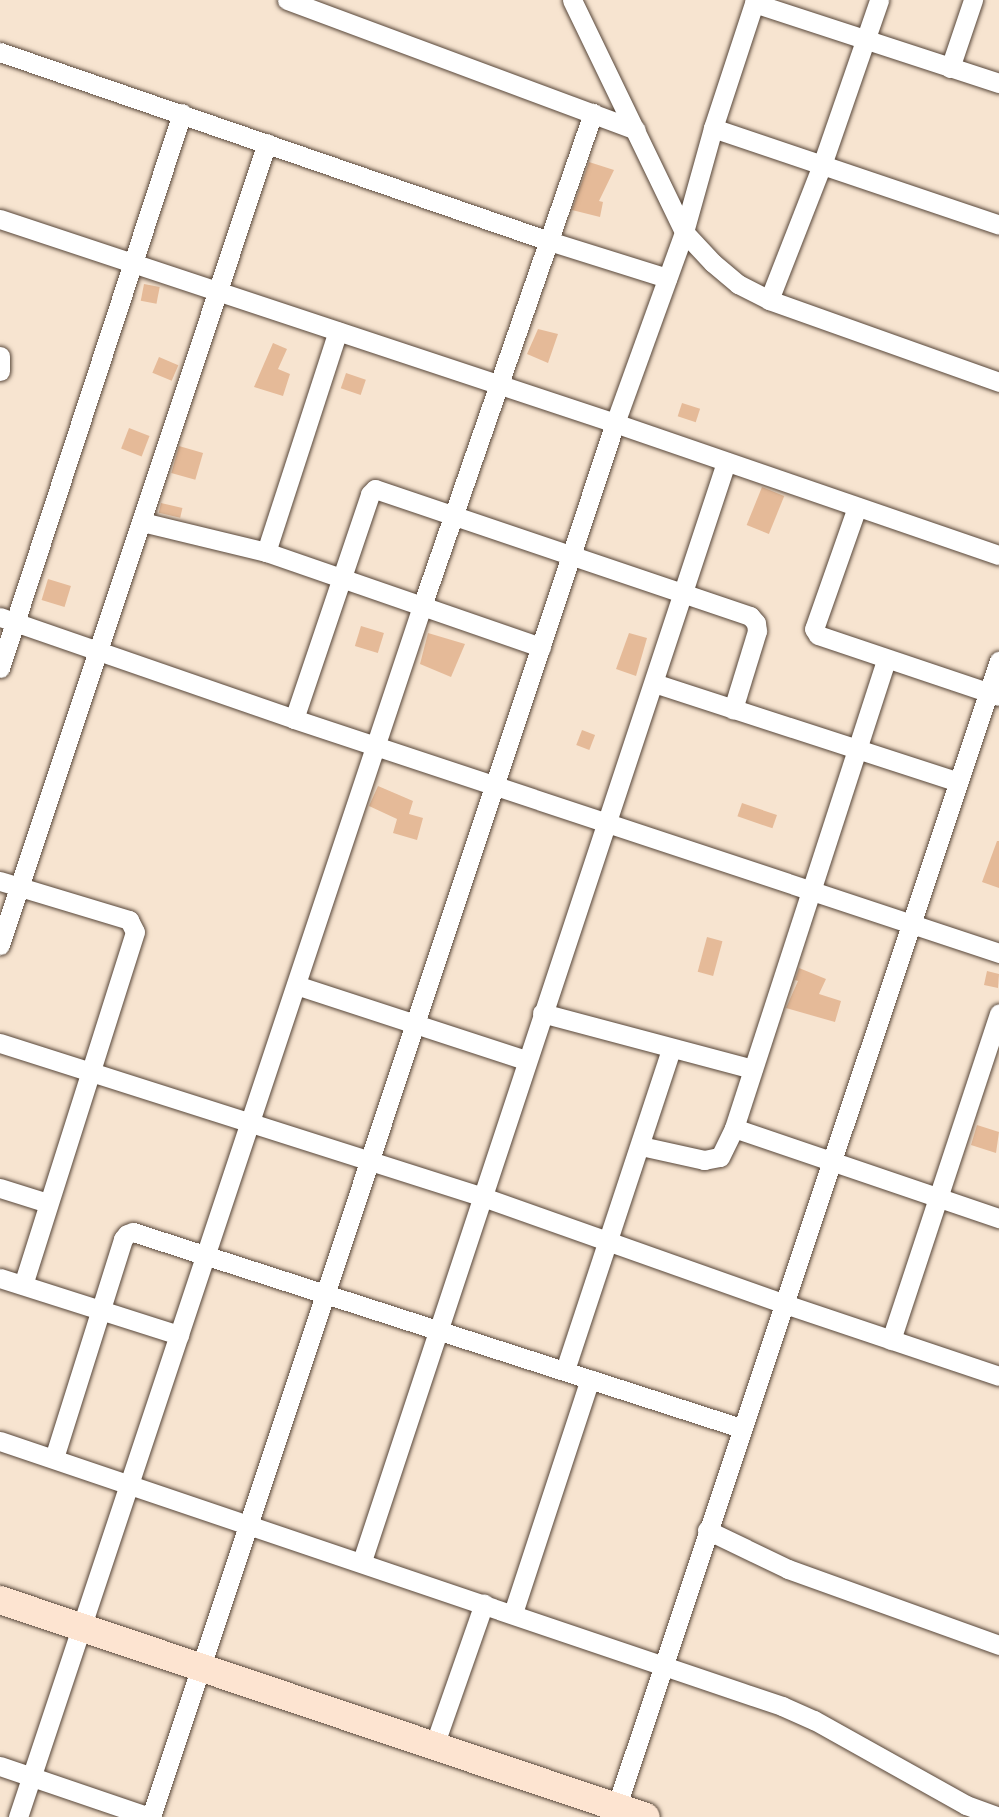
<!DOCTYPE html>
<style>
body{margin:0}
#map{position:relative;width:999px;height:1817px;overflow:hidden;background:#f7e4d0;font-family:Pangolin,sans-serif}
div>[style]{position:absolute}
[style*='--x']{left:calc(var(--x)*1px);top:calc(var(--y)*1px);width:calc(var(--w)*1px);rotate:calc(var(--a)*1deg)}
.building>*{inset:0;background:#e5ba98;transform-origin:0 0}
.roads{filter:drop-shadow(0 0 2px #574639) drop-shadow(0 0 2px #574639)}
.street>*{height:19px;margin:-9.5px;padding:0 9.5px;transform-origin:9.5px;border-radius:9.5px;background:#fff}
.secondary>*{height:28px;margin:-14px;padding:0 14px;transform-origin:14px;border-radius:14px;background:#fde4d1}
span{translate:-50% -50%;white-space:nowrap;text-align:center;line-height:1.15;-webkit-text-stroke:6px #fff;paint-order:stroke}
</style>
<div id="map">
<div class="building">
<i style="clip-path:polygon(589px 162px,614px 170px,599px 201px,603px 202px,600px 217px,572px 210px)"></i>
<i style="left:144px;top:284px;width:16px;height:17px;rotate:11deg"></i>
<i style="clip-path:polygon(538px 329px,558px 334px,548px 363px,527px 354px)"></i>
<i style="clip-path:polygon(273px 343px,287px 349px,278px 369px,290px 374px,283px 396px,254px 387px)"></i>
<i style="left:159px;top:357px;width:21px;height:17px;rotate:23deg"></i>
<i style="left:346px;top:373px;width:21px;height:16px;rotate:19deg"></i>
<i style="left:682px;top:403px;width:19px;height:14px;rotate:18deg"></i>
<i style="left:129px;top:428px;width:22px;height:22px;rotate:21deg"></i>
<i style="left:179px;top:446px;width:25px;height:28px;rotate:16deg"></i>
<i style="left:762px;top:487px;width:24px;height:41px;rotate:22deg"></i>
<i style="left:161px;top:503px;width:22px;height:10px;rotate:13deg"></i>
<i style="left:48px;top:579px;width:24px;height:22px;rotate:17deg"></i>
<i style="left:361px;top:626px;width:24px;height:21px;rotate:17deg"></i>
<i style="clip-path:polygon(428px 633px,465px 644px,451px 677px,420px 664px)"></i>
<i style="clip-path:polygon(629px 633px,647px 638px,636px 676px,616px 669px)"></i>
<i style="left:582px;top:730px;width:14px;height:16px;rotate:21deg"></i>
<i style="clip-path:polygon(378px 786px,413px 801px,409px 814px,423px 818px,417px 840px,393px 833px,397px 819px,369px 806px)"></i>
<i style="left:742px;top:803px;width:37px;height:14px;rotate:19deg"></i>
<i style="clip-path:polygon(997px 841px,999px 841px,999px 888px,982px 882px)"></i>
<i style="left:707px;top:937px;width:16px;height:36px;rotate:15deg"></i>
<i style="clip-path:polygon(799px 968px,826px 979px,819px 994px,841px 1001px,835px 1022px,786px 1008px,798px 981px,795px 980px)"></i>
<i style="clip-path:polygon(987px 971px,999px 974px,998px 988px,984px 985px)"></i>
<i style="clip-path:polygon(977px 1125px,999px 1132px,996px 1153px,971px 1145px)"></i>
</div>
<div class="roads">
<div class="street">
<i style="--x:287;--y:0;--w:372;--a:20.4"></i>
<i style="--x:572;--y:0;--w:258;--a:64.2"></i>
<i style="--x:684;--y:232;--w:42;--a:46.9"></i>
<i style="--x:713;--y:263;--w:33;--a:40"></i>
<i style="--x:738;--y:284;--w:35;--a:27"></i>
<i style="--x:769;--y:300;--w:244;--a:19.6"></i>
<i style="--x:754;--y:3;--w:258;--a:18.1"></i>
<i style="--x:0;--y:52;--w:581;--a:19"></i>
<i style="--x:549;--y:241;--w:124;--a:17.4"></i>
<i style="--x:950;--y:68;--w:72;--a:-71.3"></i>
<i style="--x:713;--y:128;--w:302;--a:18.7"></i>
<i style="--x:0;--y:219;--w:648;--a:18.35"></i>
<i style="--x:615;--y:423;--w:406;--a:19"></i>
<i style="--x:769;--y:300;--w:145;--a:-68.6"></i>
<i style="--x:822;--y:165;--w:175;--a:-70.9"></i>
<i style="--x:0;--y:356;--w:15;--a:90"></i>
<i style="--x:857;--y:507;--w:129;--a:109.4"></i>
<i style="--x:814;--y:629;--w:7;--a:56"></i>
<i style="--x:818;--y:635;--w:191;--a:18.6"></i>
<i style="--x:142;--y:522;--w:128;--a:13.6"></i>
<i style="--x:266;--y:552;--w:291;--a:19.1"></i>
<i style="--x:266;--y:552;--w:232;--a:-72"></i>
<i style="--x:0;--y:617;--w:311;--a:19.1"></i>
<i style="--x:294;--y:719;--w:743;--a:18.36"></i>
<i style="--x:0;--y:668;--w:584;--a:-71.84"></i>
<i style="--x:654;--y:683;--w:320;--a:18"></i>
<i style="--x:294;--y:719;--w:237;--a:-71.3"></i>
<i style="--x:370;--y:494;--w:7;--a:-45"></i>
<i style="--x:375;--y:489;--w:396;--a:18.7"></i>
<i style="--x:750;--y:616;--w:9;--a:49"></i>
<i style="--x:756;--y:623;--w:8;--a:83"></i>
<i style="--x:757;--y:631;--w:82;--a:107.1"></i>
<i style="--x:0;--y:881;--w:135;--a:16.8"></i>
<i style="--x:129;--y:920;--w:13;--a:63"></i>
<i style="--x:135;--y:932;--w:370;--a:107.6"></i>
<i style="--x:0;--y:945;--w:845;--a:-71.59"></i>
<i style="--x:296;--y:985;--w:241;--a:18.1"></i>
<i style="--x:542;--y:1013;--w:218;--a:14.9"></i>
<i style="--x:0;--y:1043;--w:504;--a:17.68"></i>
<i style="--x:480;--y:1196;--w:320;--a:19.5"></i>
<i style="--x:782;--y:1303;--w:229;--a:18.6"></i>
<i style="--x:734;--y:1128;--w:280;--a:18.8"></i>
<i style="--x:641;--y:1146;--w:65;--a:12.5"></i>
<i style="--x:704;--y:1160;--w:16;--a:-11"></i>
<i style="--x:720;--y:1157;--w:32;--a:-64"></i>
<i style="--x:734;--y:1128;--w:493;--a:-72"></i>
<i style="--x:0;--y:1188;--w:50;--a:17.4"></i>
<i style="--x:0;--y:1278;--w:188;--a:17.7"></i>
<i style="--x:891;--y:1340;--w:344;--a:-71.7"></i>
<i style="--x:565;--y:1370;--w:338;--a:-71.7"></i>
<i style="--x:0;--y:1441;--w:826;--a:18.72"></i>
<i style="--x:782;--y:1706;--w:35;--a:24"></i>
<i style="--x:814;--y:1720;--w:174;--a:29.2"></i>
<i style="--x:966;--y:1805;--w:35;--a:20"></i>
<i style="--x:54;--y:1458;--w:230;--a:-72.5"></i>
<i style="--x:123;--y:1239;--w:6;--a:-51"></i>
<i style="--x:127;--y:1234;--w:6;--a:-18"></i>
<i style="--x:133;--y:1232;--w:639;--a:17.87"></i>
<i style="--x:707;--y:1530;--w:90;--a:25.7"></i>
<i style="--x:788;--y:1569;--w:224;--a:19.8"></i>
<i style="--x:362;--y:1561;--w:1158;--a:-71.67"></i>
<i style="--x:513;--y:1613;--w:246;--a:-71.8"></i>
<i style="--x:434;--y:1746;--w:151;--a:-70.7"></i>
<i style="--x:0;--y:1766;--w:158;--a:18.8"></i>
<i style="--x:18;--y:1817;--w:1277;--a:-71.55"></i>
<i style="--x:422;--y:606;--w:522;--a:-70.87"></i>
<i style="--x:151;--y:1817;--w:1469;--a:-71.59"></i>
<i style="--x:615;--y:423;--w:203;--a:-70.1"></i>
<i style="--x:684;--y:232;--w:108;--a:-74.4"></i>
<i style="--x:713;--y:128;--w:135;--a:-71.8"></i>
<i style="--x:613;--y:1817;--w:1219;--a:-71.54"></i>
</div>
<div class="secondary">
<i style="--x:0;--y:1600;--w:681;--a:18.57"></i>
</div>
</div>
</div>
